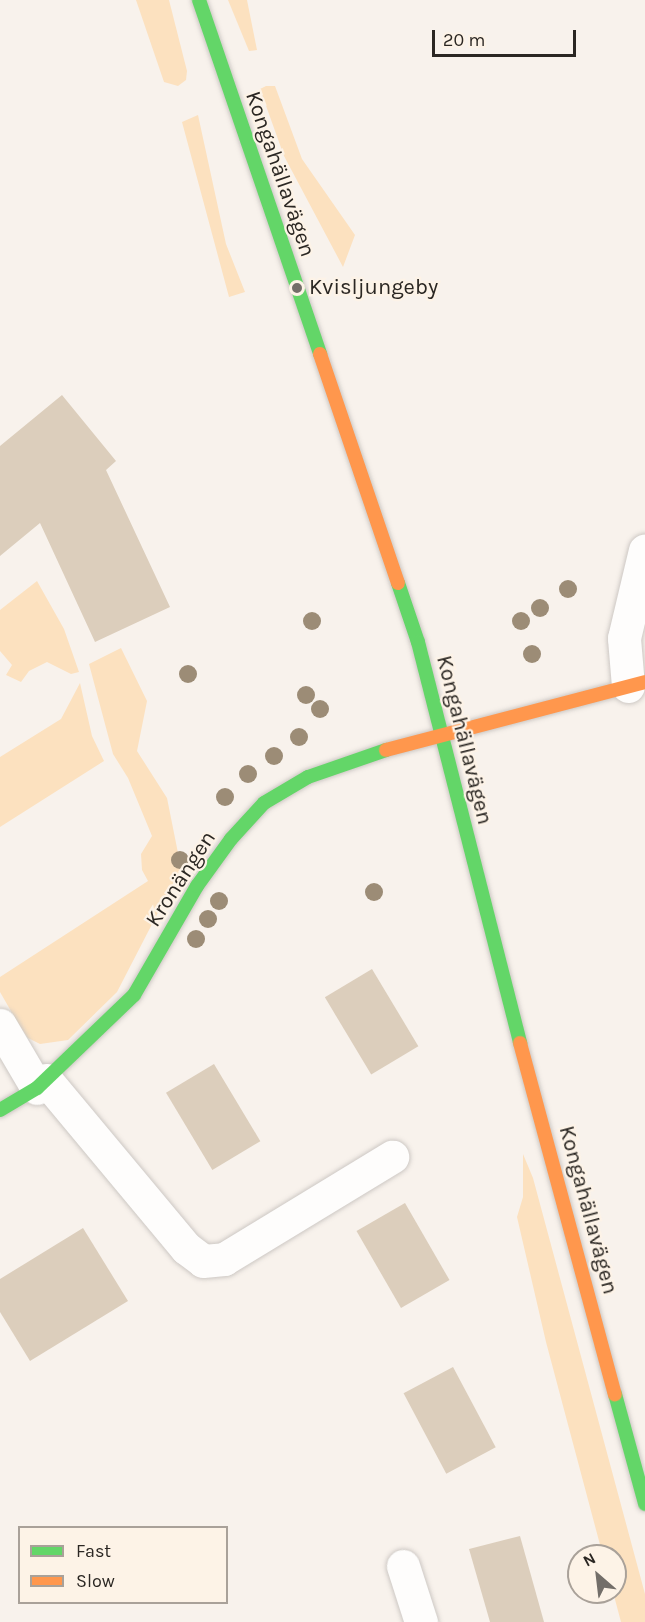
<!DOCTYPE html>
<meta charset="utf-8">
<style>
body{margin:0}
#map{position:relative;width:645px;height:1622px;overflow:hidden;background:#f8f2ec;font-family:Karla,sans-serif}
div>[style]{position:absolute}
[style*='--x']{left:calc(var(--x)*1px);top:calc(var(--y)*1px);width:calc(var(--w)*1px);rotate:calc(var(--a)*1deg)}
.green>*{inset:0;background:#fce1bf}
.building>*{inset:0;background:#dccebc;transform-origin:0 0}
.roads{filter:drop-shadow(0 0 2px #cdc8c4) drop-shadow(0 0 2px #cdc8c4)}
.street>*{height:33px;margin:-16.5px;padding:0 16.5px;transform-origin:16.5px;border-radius:16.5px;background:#fefdfc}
.fast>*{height:14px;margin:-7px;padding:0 7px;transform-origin:7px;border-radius:7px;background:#63d668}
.slow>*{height:14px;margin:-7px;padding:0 7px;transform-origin:7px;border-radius:7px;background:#ff974d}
.trees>*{width:18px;height:18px;margin:-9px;border-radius:50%;background:#9c8c76}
.dots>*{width:16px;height:16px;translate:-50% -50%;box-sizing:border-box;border:3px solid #fdf3e7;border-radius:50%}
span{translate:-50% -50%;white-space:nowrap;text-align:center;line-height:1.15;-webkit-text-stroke:4.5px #fdf3e7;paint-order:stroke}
.street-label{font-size:22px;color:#2b2723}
.poi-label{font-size:22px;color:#2b2723}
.left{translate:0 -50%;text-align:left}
.legend{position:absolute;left:18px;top:1526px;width:210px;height:78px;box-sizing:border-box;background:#fdf3e7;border:2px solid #a9a199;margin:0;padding:8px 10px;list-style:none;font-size:18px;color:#2b2723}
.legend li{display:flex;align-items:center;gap:12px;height:30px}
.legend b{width:30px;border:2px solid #a9a199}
.north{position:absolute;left:567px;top:1544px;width:60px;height:60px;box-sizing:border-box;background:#fdf3e7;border:2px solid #a9a199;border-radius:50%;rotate:332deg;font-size:16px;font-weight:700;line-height:24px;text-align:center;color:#2b2723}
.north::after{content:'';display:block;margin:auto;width:21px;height:27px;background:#736e69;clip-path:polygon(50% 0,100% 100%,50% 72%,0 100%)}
.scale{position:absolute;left:432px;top:30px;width:144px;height:27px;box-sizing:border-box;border:3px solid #2b2723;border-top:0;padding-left:8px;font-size:18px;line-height:21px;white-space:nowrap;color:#2b2723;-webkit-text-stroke:4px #fdf3e7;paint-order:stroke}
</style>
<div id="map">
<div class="green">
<i style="clip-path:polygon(136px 0,169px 0,187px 71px,186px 80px,178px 86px,164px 82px)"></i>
<i style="clip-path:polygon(228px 0,247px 0,257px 50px,249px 51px)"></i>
<i style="clip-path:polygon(266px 86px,275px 86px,302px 159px,355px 235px,343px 267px,284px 156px,260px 89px)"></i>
<i style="clip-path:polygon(198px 115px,226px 244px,245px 292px,229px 297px,182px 122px)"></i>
<i style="clip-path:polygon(37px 581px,64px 629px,79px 672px,71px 674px,47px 662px,29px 671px,21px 682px,6px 675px,12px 665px,0 651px,0 610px)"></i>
<i style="clip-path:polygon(121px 648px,147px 701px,137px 751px,167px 798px,181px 868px,117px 992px,68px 1040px,40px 1044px,28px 1038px,19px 1025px,0 992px,0 977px,148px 881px,142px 870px,141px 854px,152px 836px,128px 778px,113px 754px,89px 664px)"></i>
<i style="clip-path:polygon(80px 683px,92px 736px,104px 761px,0 827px,0 757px,61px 719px)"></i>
<i style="clip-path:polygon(523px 1154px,533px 1178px,645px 1594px,645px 1622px,621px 1622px,613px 1592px,615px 1556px,603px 1556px,546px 1342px,517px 1217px,523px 1197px)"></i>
</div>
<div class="building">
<i style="clip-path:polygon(62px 395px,116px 461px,106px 470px,170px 607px,95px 642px,40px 523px,0 556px,0 446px)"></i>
<i style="left:372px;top:969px;width:90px;height:55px;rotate:59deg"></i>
<i style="left:214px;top:1064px;width:90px;height:56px;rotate:59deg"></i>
<i style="left:405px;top:1203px;width:89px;height:56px;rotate:60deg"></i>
<i style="clip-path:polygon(83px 1228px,128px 1301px,30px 1361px,0 1312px,0 1279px)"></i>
<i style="left:453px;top:1367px;width:91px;height:56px;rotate:62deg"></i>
<i style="clip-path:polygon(520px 1536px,544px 1622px,490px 1622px,469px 1549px)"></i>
</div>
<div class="roads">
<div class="street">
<i style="--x:628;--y:686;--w:48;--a:-94.8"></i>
<i style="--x:624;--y:638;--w:90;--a:-76.6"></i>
<i style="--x:0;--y:1025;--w:73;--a:59.6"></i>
<i style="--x:46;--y:1080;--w:219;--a:50.2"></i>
<i style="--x:186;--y:1248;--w:21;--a:37"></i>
<i style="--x:203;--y:1261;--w:21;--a:-5"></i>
<i style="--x:224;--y:1259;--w:197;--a:-31.3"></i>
<i style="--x:403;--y:1566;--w:59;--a:72.2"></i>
</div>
<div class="fast">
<i style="--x:199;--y:0;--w:374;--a:71.1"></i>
<i style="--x:398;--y:583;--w:62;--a:71.3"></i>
<i style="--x:418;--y:642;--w:414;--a:75.7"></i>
<i style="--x:0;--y:1110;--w:43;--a:-30.7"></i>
<i style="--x:37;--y:1088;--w:134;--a:-43.8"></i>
<i style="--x:134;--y:995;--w:126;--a:-60"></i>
<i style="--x:197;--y:886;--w:58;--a:-54.1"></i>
<i style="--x:231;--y:839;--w:49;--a:-47.5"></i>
<i style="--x:264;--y:803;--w:51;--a:-30.6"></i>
<i style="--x:308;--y:777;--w:83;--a:-19.1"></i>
<i style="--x:615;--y:1394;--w:114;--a:74.7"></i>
</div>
<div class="slow">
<i style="--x:320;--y:354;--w:242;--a:71.2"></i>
<i style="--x:386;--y:750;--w:268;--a:-14.7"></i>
<i style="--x:520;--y:1043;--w:364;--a:74.9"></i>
</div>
</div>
<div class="trees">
<i style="left:568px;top:589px"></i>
<i style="left:540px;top:608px"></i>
<i style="left:312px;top:621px"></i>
<i style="left:521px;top:621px"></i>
<i style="left:532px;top:654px"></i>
<i style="left:188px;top:674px"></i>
<i style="left:306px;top:695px"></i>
<i style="left:320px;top:709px"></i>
<i style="left:299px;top:737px"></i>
<i style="left:274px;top:756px"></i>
<i style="left:248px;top:774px"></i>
<i style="left:225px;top:797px"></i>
<i style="left:180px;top:860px"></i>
<i style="left:374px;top:892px"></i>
<i style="left:219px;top:901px"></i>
<i style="left:208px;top:919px"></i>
<i style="left:196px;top:939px"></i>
</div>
<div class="dots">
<i style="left:297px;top:288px;background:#736e69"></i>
</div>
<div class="street-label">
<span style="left:280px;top:174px;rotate:71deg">Kongahällavägen</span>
<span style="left:464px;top:740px;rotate:76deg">Kongahällavägen</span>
<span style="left:181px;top:879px;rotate:-57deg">Kronängen</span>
<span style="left:588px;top:1210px;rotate:75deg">Kongahällavägen</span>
</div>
<div class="poi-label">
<span class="left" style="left:309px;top:288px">Kvisljungeby</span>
</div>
<ul class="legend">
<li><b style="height:8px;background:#63d668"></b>Fast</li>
<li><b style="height:8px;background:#ff974d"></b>Slow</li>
</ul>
<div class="north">N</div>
<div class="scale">20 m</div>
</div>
